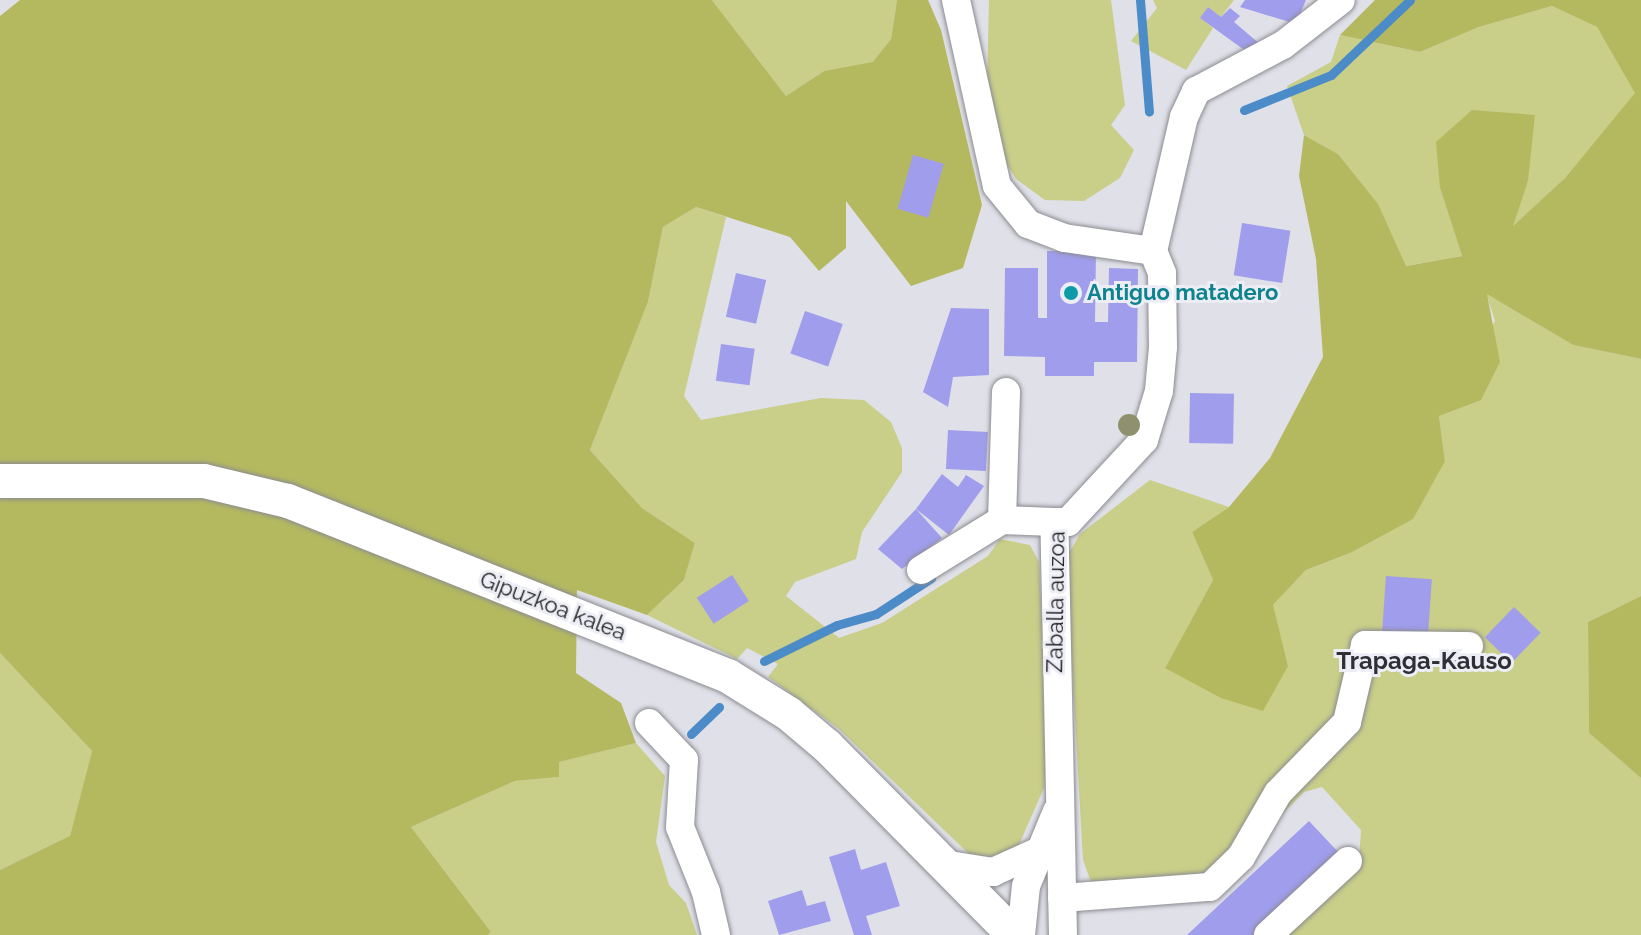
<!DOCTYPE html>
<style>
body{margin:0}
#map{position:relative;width:1641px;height:935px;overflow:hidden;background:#e0e0e8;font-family:Raleway,sans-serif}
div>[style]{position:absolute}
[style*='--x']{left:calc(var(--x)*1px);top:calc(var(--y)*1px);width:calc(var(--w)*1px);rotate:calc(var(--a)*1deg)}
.green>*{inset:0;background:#c9ce88}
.forest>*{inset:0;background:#b4b960}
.stream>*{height:9px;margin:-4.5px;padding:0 4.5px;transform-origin:4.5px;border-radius:4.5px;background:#4a8bc8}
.building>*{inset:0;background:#a09dec;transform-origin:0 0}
.roads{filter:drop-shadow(0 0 2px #8b8b92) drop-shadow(0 0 2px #8b8b92)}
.minor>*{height:28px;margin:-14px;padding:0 14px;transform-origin:14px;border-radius:14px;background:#fff}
.tertiary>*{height:34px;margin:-17px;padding:0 17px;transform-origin:17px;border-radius:17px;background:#fff}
.trees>*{width:22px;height:22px;margin:-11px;border-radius:50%;background:#8f916e}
.dots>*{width:22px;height:22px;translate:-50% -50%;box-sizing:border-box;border:4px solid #edeef5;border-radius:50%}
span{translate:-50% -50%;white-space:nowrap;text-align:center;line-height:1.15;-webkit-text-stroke:6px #edeef5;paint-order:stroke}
.culture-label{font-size:22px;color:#0d838f;font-weight:700}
.left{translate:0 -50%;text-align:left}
.street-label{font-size:22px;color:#222224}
.neighbourhood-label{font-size:24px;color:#2f2f35;font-weight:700}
</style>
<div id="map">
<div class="green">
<i style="clip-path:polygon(712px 0,897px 0,891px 39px,873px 63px,824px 71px,786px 96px)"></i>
<i style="clip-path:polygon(989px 0,1111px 0,1125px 105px,1111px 125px,1134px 150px,1120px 178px,1084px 201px,1045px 200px,1016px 179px,997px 149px,987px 85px)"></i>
<i style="clip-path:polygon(1153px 0,1234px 0,1221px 17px,1208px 7px,1201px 18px,1213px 28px,1186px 70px,1131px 41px,1157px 8px)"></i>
<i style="clip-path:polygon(1552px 6px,1597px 27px,1636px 93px,1565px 178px,1511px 228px,1528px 181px,1440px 188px,1462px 256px,1405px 266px,1377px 204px,1338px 154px,1304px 135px,1287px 86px,1331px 62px,1340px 35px,1420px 52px,1479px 27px)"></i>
<i style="clip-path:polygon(696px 207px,726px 217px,684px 396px,701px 420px,821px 398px,864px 400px,891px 422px,902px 448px,902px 472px,862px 532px,856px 559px,795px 582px,786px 596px,839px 638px,882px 623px,988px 556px,1000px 539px,1030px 545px,1039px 562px,1048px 750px,1044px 788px,1017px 849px,997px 858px,970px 855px,839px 729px,768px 677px,778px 664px,747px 648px,737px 659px,647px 615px,684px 580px,695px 543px,642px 508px,590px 450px,648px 302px,663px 227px)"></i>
<i style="clip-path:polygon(1486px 293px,1573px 345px,1641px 359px,1641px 596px,1588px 622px,1589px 733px,1641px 778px,1641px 935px,1282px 935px,1359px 861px,1361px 830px,1322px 787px,1304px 792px,1242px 855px,1202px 877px,1092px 885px,1083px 860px,1067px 578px,1069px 553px,1080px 534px,1150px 480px,1229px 507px,1192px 532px,1213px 580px,1165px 668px,1288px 666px,1272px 606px,1306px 570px,1350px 553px,1445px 461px,1439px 416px,1495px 321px)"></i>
<i style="clip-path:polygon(0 653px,92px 751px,70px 837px,0 870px)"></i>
<i style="clip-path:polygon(636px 743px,665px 776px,656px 842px,669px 885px,686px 903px,697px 935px,488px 935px,491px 932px,411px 827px,515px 781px,559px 777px,558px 762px)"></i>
</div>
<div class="forest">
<i style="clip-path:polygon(20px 0,712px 0,786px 96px,824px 71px,873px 62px,891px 39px,897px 0,928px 0,941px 30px,982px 205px,963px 268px,911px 286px,846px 201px,846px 248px,819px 271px,790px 237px,696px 207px,663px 227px,648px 302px,590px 450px,642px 508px,695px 543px,684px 580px,647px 615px,577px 590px,576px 673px,621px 703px,636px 743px,559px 762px,559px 777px,515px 781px,411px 827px,491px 932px,488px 935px,0 935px,0 870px,70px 836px,92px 751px,0 653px,0 16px)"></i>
<i style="clip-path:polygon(1375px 0,1641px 0,1641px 359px,1573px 345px,1487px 294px,1500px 362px,1481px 400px,1439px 416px,1445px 461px,1413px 519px,1350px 553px,1306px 570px,1273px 605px,1288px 666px,1263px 711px,1221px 698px,1165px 668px,1213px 580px,1192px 532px,1229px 507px,1270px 458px,1323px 357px,1316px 259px,1299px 176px,1304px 135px,1338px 154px,1378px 204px,1406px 266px,1462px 256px,1440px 188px,1436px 142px,1472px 110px,1535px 115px,1528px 181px,1513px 226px,1565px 178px,1635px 93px,1597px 27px,1552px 6px,1479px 27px,1420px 52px,1340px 35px)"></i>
<i style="clip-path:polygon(1641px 596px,1641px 778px,1589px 733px,1588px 622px)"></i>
</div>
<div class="stream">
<i style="--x:1140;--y:0;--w:112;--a:85.4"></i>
<i style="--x:1244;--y:110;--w:94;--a:-21.9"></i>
<i style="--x:1331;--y:75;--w:109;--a:-43.5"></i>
<i style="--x:764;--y:661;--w:81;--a:-26.3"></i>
<i style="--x:837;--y:625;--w:41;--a:-15.8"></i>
<i style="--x:876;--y:614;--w:66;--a:-33.2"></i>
<i style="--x:691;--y:734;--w:39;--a:-44"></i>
</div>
<div class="building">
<i style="clip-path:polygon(1245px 0,1306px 0,1296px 24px,1240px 7px)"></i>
<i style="clip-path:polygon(1208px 7px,1221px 17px,1230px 8px,1240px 16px,1234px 22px,1261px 45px,1247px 52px,1200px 18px)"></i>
<i style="left:913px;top:155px;width:32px;height:56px;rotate:16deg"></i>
<i style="left:1242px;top:223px;width:49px;height:53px;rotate:9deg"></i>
<i style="clip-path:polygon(1047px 251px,1096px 251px,1095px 322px,1108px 322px,1109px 268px,1138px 269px,1137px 362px,1094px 362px,1094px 376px,1045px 376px,1045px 357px,1004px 356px,1005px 268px,1038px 268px,1038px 318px,1047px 318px)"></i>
<i style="left:736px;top:273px;width:31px;height:45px;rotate:13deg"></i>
<i style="clip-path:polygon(951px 308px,989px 309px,989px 375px,953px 377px,948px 407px,923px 392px)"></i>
<i style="left:805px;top:311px;width:40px;height:45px;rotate:19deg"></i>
<i style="left:721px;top:344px;width:34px;height:37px;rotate:8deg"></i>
<i style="left:1190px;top:393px;width:44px;height:50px;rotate:1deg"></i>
<i style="left:948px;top:430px;width:40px;height:39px;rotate:3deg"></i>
<i style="clip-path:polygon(942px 474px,958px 487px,966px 475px,984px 486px,949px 535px,916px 509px)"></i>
<i style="clip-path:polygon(916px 509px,942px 538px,902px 569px,878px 549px)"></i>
<i style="left:732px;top:575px;width:31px;height:42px;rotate:57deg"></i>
<i style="left:1386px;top:576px;width:46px;height:56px;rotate:4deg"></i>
<i style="left:1514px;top:607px;width:37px;height:42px;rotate:44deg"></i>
<i style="clip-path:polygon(1309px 821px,1341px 855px,1256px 935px,1187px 935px)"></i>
<i style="clip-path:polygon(855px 849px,861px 870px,886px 862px,900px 906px,866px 916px,872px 935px,854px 935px,829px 857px)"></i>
<i style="clip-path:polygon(802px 890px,807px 906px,825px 901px,831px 921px,779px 935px,768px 901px)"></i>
</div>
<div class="roads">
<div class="minor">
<i style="--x:956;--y:0;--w:190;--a:77.6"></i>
<i style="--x:997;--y:186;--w:49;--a:50.8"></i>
<i style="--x:1028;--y:224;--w:39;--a:21"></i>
<i style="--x:1064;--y:238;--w:90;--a:8.3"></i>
<i style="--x:1153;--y:251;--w:138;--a:-77"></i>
<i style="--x:1184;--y:117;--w:29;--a:-65"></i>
<i style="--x:1196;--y:91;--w:98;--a:-27.9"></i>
<i style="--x:1283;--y:45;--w:73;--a:-37.8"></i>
<i style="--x:1002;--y:520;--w:128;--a:-88.2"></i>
<i style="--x:921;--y:570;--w:95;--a:-31.7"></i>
<i style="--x:1002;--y:520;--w:52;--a:2.2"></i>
<i style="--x:649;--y:723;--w:51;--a:46.6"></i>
<i style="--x:684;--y:760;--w:67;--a:93.4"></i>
<i style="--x:680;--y:827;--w:70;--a:68.2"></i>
<i style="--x:706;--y:892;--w:44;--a:76.9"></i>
<i style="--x:943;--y:864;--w:51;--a:9.1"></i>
<i style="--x:993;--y:872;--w:48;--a:-24.4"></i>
<i style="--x:1062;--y:898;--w:148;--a:-4.3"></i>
<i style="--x:1210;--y:887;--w:43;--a:-44.1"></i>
<i style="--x:1241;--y:857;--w:74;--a:-60"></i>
<i style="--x:1278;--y:793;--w:99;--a:-45.8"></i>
<i style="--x:1347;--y:722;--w:79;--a:-76.8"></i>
<i style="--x:1365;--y:645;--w:104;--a:0.6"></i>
<i style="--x:1021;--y:935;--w:49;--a:-84.2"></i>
<i style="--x:1026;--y:886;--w:81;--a:-67.5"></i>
<i style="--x:1063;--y:935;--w:413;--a:-91.2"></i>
<i style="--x:1054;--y:522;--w:14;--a:0"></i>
<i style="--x:1068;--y:522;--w:112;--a:-47.2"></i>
<i style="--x:1144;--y:440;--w:51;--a:-73"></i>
<i style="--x:1159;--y:391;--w:44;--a:-84.8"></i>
<i style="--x:1163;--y:347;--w:74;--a:-90.8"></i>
<i style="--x:1162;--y:273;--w:24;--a:-112"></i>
<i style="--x:1268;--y:935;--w:109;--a:-42.8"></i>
</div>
<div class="tertiary">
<i style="--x:0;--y:481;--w:204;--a:0"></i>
<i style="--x:204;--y:481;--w:86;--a:13.4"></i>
<i style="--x:288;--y:501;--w:474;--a:21.7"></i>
<i style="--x:728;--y:676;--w:72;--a:31.9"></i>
<i style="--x:789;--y:714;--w:50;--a:40.1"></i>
<i style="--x:827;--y:746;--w:266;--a:45.3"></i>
</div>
</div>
<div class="trees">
<i style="left:1129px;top:425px"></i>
</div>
<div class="dots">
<i style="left:1071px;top:293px;background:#0f9aa8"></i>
</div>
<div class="culture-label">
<span class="left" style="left:1087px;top:293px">Antiguo matadero</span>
</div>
<div class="street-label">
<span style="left:1056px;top:602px;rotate:-89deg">Zaballa auzoa</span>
<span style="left:553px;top:606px;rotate:21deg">Gipuzkoa kalea</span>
</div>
<div class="neighbourhood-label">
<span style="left:1424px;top:661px">Trapaga-Kauso</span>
</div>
</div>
